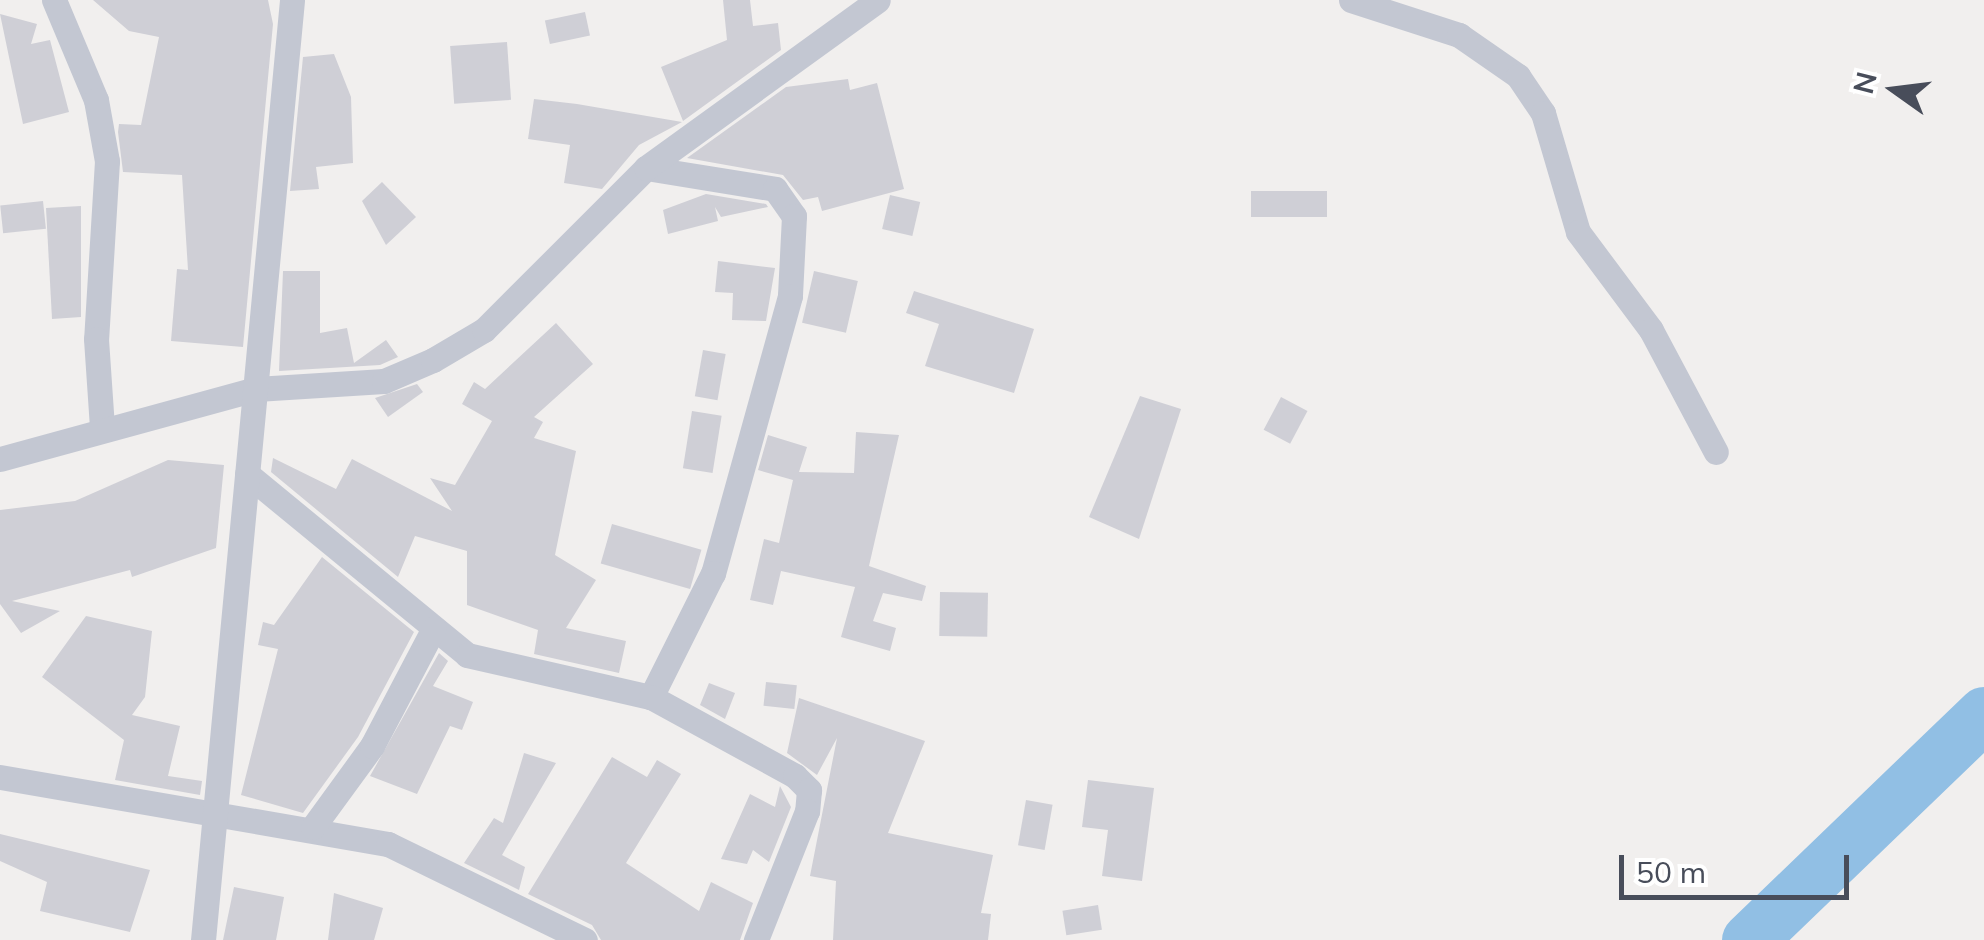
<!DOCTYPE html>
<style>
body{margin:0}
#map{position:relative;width:1984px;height:940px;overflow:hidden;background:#f1efee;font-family:Mulish,sans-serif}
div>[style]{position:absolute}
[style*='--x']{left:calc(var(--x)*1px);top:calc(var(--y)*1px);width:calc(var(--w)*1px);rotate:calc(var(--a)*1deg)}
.river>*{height:55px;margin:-27.5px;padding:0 27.5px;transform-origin:27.5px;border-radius:27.5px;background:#91bfe4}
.building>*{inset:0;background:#cfcfd6;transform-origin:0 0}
.street>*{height:25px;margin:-12.5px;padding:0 12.5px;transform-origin:12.5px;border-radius:12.5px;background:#c3c7d2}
span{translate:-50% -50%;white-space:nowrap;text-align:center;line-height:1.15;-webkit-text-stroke:10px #fff;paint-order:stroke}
.north{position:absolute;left:1844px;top:40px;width:100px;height:100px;-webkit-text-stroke:8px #fff;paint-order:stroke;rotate:284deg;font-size:28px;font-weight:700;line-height:40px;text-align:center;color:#484d5a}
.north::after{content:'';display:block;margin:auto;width:35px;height:45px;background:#484d5a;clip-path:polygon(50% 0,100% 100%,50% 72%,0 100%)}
.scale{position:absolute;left:1619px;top:855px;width:230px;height:45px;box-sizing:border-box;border:5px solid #484d5a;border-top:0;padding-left:12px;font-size:30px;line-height:35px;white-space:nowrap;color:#484d5a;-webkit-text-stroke:8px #fff;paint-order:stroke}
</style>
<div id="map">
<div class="river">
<i style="--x:1749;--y:940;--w:326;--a:-43.9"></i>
</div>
<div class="building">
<i style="clip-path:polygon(93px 0,268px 0,273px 24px,243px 347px,171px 341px,177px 269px,188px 270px,182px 175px,123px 172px,118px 132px,119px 124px,141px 125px,159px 37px,129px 31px)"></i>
<i style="clip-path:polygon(723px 0,750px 0,753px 26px,778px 23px,781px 50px,683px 121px,661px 67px,727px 40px)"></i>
<i style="left:585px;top:12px;width:24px;height:41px;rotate:78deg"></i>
<i style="clip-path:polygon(0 14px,37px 24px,31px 44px,50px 40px,69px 112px,23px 124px)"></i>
<i style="left:507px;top:42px;width:58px;height:57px;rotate:86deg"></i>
<i style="clip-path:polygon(334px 54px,351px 97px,353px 163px,316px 167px,319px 189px,290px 191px,303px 57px)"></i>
<i style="clip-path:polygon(848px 79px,850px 90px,877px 83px,904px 189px,822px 211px,818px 197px,803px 200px,783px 175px,687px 158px,786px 87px)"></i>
<i style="clip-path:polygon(534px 99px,577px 104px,682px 122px,639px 145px,602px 189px,564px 183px,570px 145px,528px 139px)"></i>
<i style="clip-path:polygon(382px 182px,416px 217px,386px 245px,362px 201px)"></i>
<i style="left:1327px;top:191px;width:26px;height:76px;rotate:90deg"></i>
<i style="clip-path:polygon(706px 194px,766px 204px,768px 207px,721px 217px,715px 207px,718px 221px,668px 234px,663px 210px)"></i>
<i style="left:890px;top:195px;width:31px;height:35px;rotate:13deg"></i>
<i style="left:43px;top:201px;width:28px;height:43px;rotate:84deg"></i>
<i style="clip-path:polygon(81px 206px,81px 317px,52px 319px,46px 208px)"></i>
<i style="clip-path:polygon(718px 261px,775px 268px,766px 321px,732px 320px,733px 293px,715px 292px)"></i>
<i style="clip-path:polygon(283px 271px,320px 271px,320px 333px,347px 328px,354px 363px,386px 340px,398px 357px,380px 365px,279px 371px)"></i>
<i style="left:814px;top:271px;width:45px;height:53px;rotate:13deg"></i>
<i style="clip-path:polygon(914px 291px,1034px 329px,1014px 393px,925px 366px,939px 324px,906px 313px)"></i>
<i style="clip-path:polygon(556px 323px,593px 364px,534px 417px,543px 422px,534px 438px,576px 451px,555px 555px,596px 580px,566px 628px,626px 641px,619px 673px,534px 654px,538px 630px,467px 605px,467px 551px,415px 536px,398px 577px,271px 472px,273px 458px,336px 489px,352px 459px,452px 511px,430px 478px,455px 485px,492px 421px,462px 404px,474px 382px,485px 389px)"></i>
<i style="left:703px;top:350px;width:23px;height:47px;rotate:10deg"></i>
<i style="clip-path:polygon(417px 384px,423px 392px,388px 417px,375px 398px)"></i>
<i style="clip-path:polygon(1140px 396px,1181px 409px,1139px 539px,1089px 517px)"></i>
<i style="left:1281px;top:397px;width:30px;height:37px;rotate:28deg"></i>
<i style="left:692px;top:411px;width:30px;height:58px;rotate:9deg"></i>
<i style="clip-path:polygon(856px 432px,899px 435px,869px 566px,926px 586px,922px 601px,883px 593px,873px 621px,896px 628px,890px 651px,841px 637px,855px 587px,781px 571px,773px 605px,750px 600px,764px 539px,779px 543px,793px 480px,758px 470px,768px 435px,807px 447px,799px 472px,854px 473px)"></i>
<i style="clip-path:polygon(168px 460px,224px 465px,216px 548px,132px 577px,130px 570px,12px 601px,60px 611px,21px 633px,0 604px,0 510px,75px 501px)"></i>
<i style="left:612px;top:524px;width:93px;height:41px;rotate:16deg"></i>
<i style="clip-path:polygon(322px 557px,414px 632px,358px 737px,303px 813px,241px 795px,278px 649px,258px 645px,263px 622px,274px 625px)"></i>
<i style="left:940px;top:592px;width:48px;height:44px;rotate:1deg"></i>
<i style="clip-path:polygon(86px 616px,152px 631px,145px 697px,132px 715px,180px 726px,168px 776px,202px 781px,200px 795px,115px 780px,124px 740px,42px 677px)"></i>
<i style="clip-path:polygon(439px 653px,448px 661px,433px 686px,473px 702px,462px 730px,450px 726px,417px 794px,370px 776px)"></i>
<i style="left:766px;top:682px;width:31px;height:24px;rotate:6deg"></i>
<i style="clip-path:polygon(709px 683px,735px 693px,725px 719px,700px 705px)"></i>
<i style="clip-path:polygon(799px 698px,925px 741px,888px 833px,993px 855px,981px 913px,991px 914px,988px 940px,833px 940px,836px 881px,810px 876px,837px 738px,817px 775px,787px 753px)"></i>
<i style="clip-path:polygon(524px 753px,556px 763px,502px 855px,525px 867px,519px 890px,464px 863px,494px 818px,503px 823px)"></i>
<i style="clip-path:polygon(612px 757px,647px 777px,657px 760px,681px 774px,626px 863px,699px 911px,711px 882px,753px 903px,740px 940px,601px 940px,592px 925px,528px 894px)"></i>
<i style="clip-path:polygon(1088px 780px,1154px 788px,1142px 881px,1102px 876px,1108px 830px,1082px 827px)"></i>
<i style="clip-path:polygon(780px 786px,791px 807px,769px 862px,753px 850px,747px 864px,721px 859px,750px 794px,775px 807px)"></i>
<i style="left:1026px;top:800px;width:27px;height:46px;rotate:10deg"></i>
<i style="clip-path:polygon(0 834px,150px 870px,130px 932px,40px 911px,47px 882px,0 861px)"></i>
<i style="clip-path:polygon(234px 887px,284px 897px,276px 940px,223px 940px)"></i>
<i style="clip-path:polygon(334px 893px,383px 908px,374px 940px,328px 940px)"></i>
<i style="left:1098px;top:905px;width:25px;height:36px;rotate:81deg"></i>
</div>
<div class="street">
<i style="--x:54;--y:0;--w:108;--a:67.2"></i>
<i style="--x:96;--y:100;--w:62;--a:79.8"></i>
<i style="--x:107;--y:161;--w:178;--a:93.5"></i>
<i style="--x:96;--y:339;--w:87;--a:86.1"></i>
<i style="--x:1351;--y:0;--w:114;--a:18"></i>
<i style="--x:1459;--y:35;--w:72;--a:34.8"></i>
<i style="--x:1518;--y:76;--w:45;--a:56"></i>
<i style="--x:1543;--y:113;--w:124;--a:73.6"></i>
<i style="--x:1578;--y:232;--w:122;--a:53.3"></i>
<i style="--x:1651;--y:330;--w:138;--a:62"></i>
<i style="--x:646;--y:168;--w:131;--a:9.2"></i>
<i style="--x:775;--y:189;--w:33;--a:55"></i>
<i style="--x:794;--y:216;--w:80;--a:92.9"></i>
<i style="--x:790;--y:296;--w:288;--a:105.5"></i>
<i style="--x:713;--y:573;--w:139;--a:116.6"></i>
<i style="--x:0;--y:459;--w:265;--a:-15.3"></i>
<i style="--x:256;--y:389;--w:128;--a:-3.6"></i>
<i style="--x:384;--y:381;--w:53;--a:-23.2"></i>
<i style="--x:433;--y:360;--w:59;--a:-30.5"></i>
<i style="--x:484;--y:330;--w:229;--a:-45"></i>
<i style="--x:646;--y:168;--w:286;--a:-35.9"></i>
<i style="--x:247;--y:474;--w:285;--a:39.4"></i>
<i style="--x:467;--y:655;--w:189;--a:12.9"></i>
<i style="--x:651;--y:697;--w:164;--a:28.7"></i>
<i style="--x:795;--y:776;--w:20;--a:45"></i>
<i style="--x:809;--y:790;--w:21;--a:95"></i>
<i style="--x:807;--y:811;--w:139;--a:111.6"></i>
<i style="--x:0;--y:777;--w:394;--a:9.8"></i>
<i style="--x:388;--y:844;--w:219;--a:26"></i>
<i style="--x:313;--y:827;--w:100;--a:-53.9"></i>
<i style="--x:372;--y:746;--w:133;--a:-62.3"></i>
<i style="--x:203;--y:940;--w:944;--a:-84.59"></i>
</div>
<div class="north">N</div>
<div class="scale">50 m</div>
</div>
